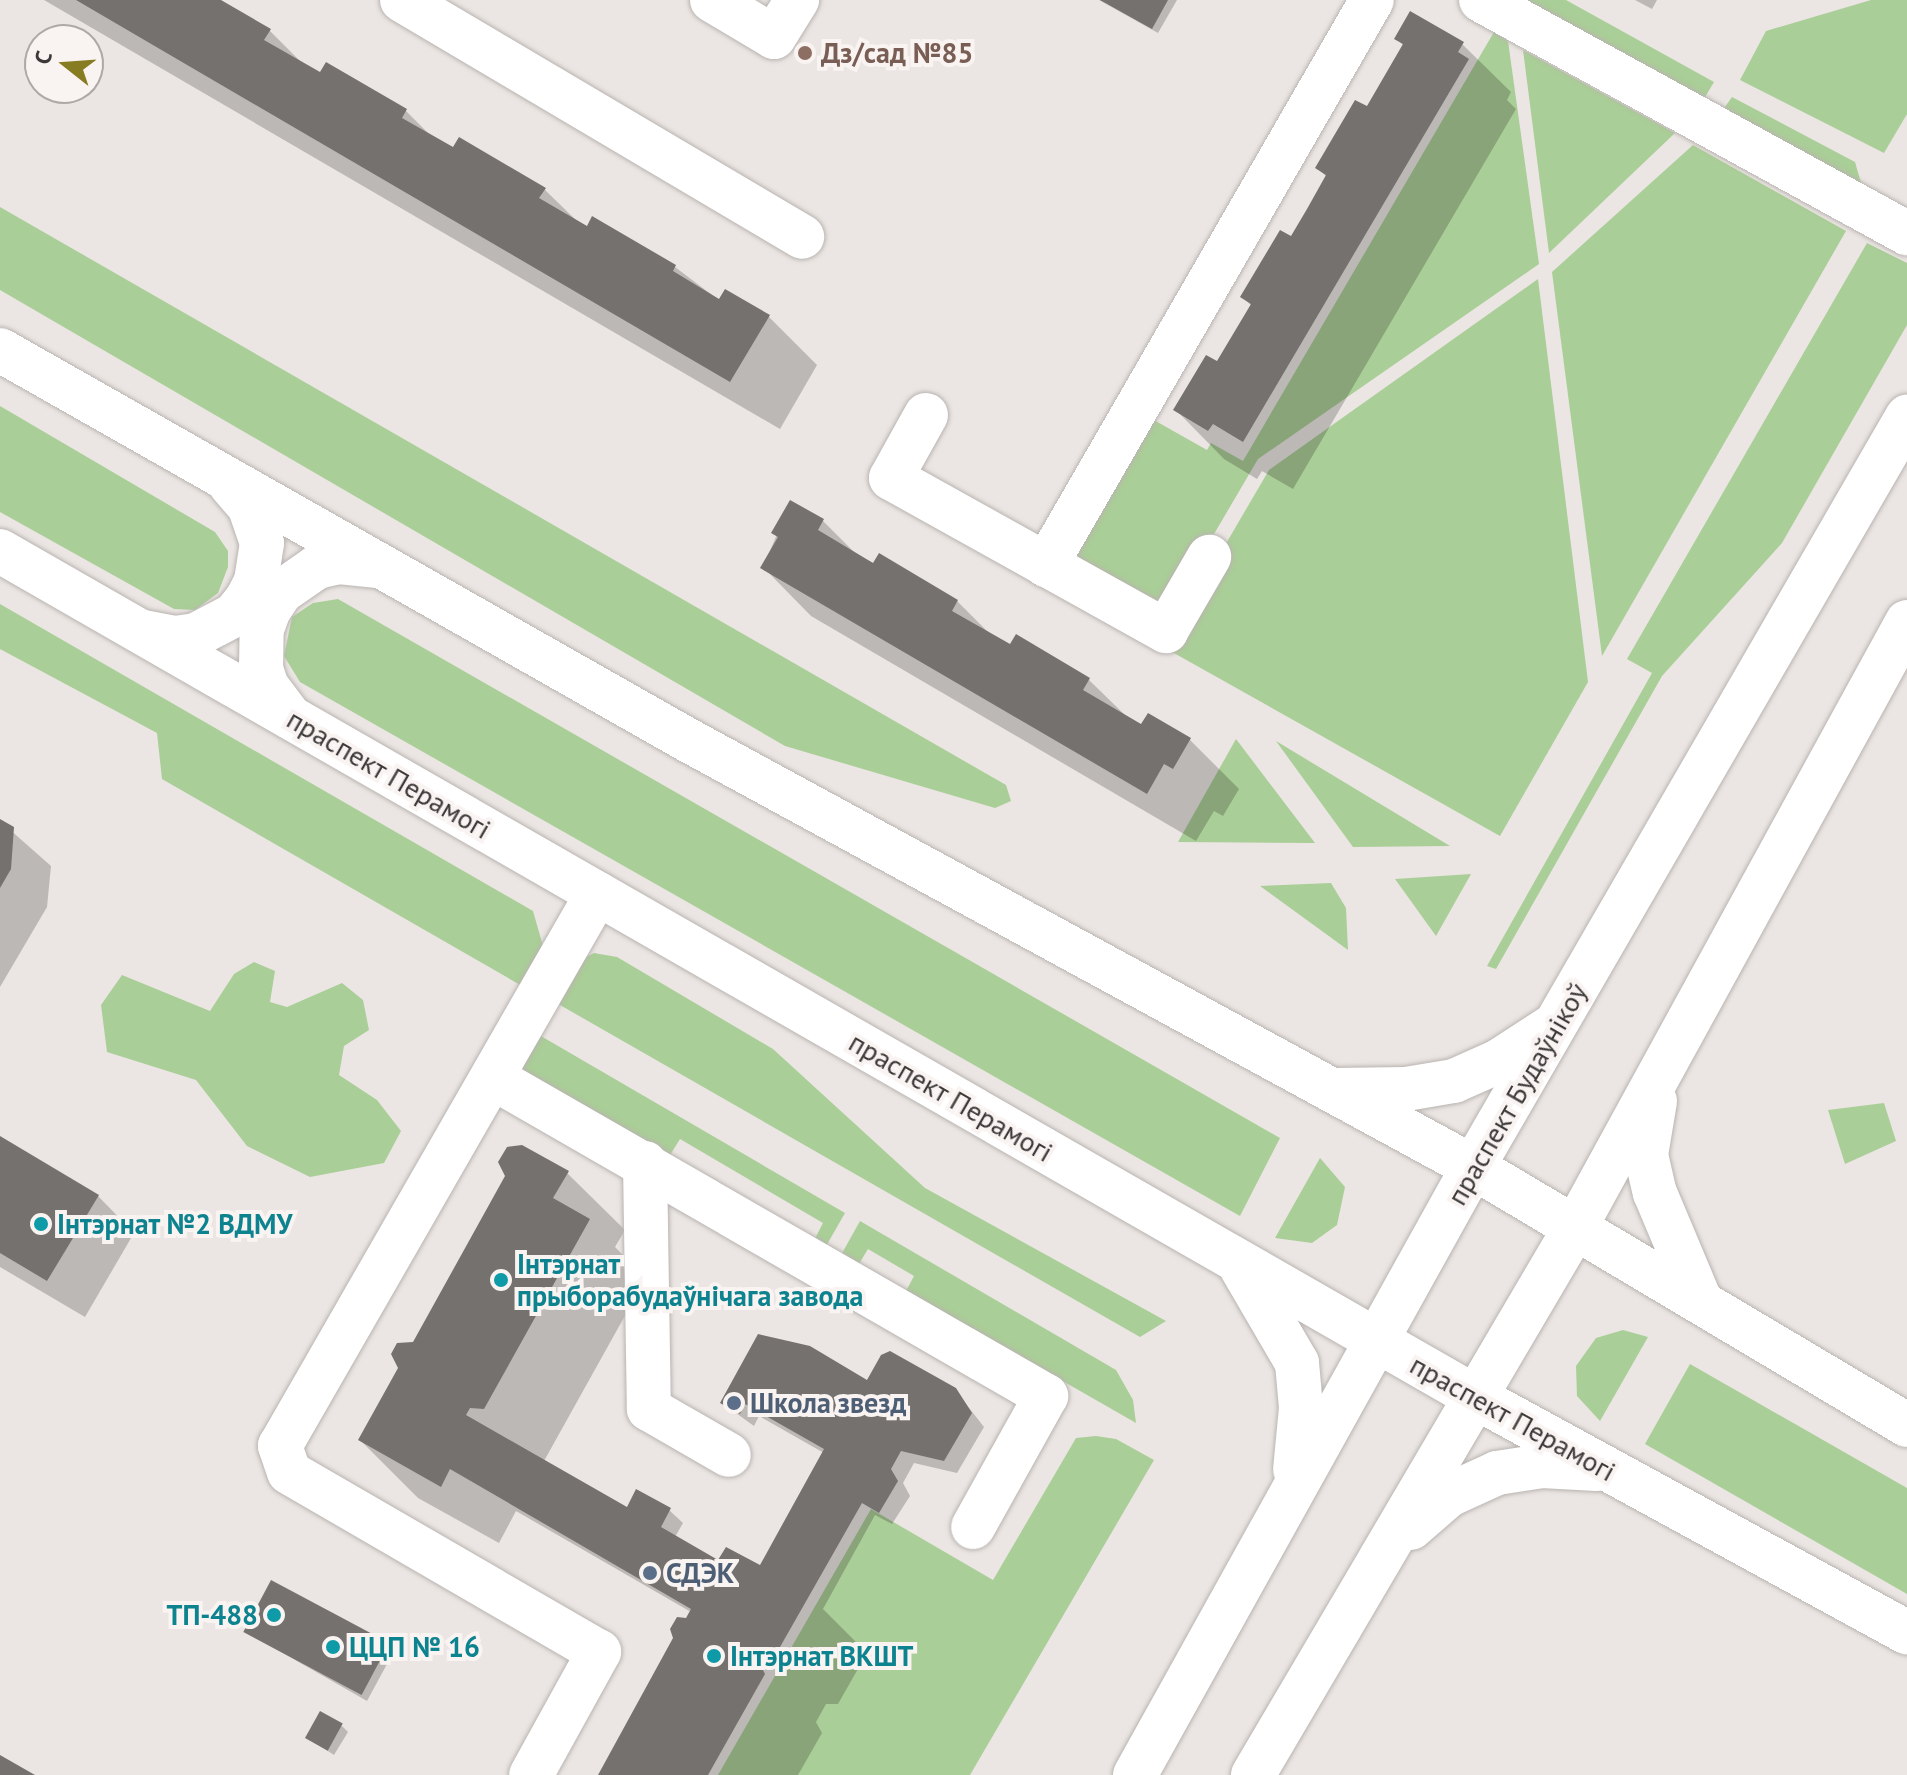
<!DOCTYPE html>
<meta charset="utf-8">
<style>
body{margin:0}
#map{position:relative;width:1907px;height:1775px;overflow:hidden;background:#ebe6e3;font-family:"PT Sans",sans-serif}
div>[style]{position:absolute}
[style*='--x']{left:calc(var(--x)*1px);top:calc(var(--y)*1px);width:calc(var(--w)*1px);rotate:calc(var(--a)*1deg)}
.green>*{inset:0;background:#aace97}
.shadow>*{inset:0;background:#0003}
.building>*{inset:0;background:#75716e;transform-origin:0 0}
.roads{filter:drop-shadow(0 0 2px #b9b4b1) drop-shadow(0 0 2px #b9b4b1)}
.minor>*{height:44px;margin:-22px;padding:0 22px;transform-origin:22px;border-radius:22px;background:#fff}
.major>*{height:44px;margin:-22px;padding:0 22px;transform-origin:22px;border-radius:22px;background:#fff}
.dots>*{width:22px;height:22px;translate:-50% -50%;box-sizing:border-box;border:4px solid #f9f3f1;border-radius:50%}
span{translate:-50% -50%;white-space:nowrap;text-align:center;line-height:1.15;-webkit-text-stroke:8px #f9f3f1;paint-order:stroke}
.education-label{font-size:28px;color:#785e54;font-weight:700}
.left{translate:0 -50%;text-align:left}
.street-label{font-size:28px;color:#3c3a39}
.culture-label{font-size:28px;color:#0d838f;font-weight:700}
.right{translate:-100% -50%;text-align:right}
.service-label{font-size:28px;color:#4e5e75;font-weight:700}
.north{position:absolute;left:24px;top:24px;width:80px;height:80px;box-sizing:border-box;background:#f9f3f1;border:2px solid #ada9a7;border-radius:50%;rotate:287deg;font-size:22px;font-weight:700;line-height:32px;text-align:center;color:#3c3a39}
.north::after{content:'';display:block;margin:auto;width:28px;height:36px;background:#887c22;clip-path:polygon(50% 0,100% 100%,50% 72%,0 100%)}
</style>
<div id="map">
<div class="green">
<i style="clip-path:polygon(1520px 0,1566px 0,1714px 82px,1701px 104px)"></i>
<i style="clip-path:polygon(1871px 0,1907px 0,1907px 114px,1884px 153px,1740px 80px,1766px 31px)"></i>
<i style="clip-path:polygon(1494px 32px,1508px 41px,1539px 264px,1258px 459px,1163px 621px,1059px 564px,1145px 415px,1207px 450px,1211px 443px,1243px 461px)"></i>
<i style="clip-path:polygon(1523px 50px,1675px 133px,1549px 253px)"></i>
<i style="clip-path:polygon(1732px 97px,1855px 162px,1864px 193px,1720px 114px)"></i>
<i style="clip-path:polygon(1693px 145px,1846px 231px,1602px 656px,1552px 272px)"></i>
<i style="clip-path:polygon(0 207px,1006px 785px,1011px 801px,995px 808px,785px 746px,0 290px)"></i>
<i style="clip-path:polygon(1867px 243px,1907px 263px,1907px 325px,1782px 543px,1662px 676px,1496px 969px,1487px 966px,1652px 673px,1627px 659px)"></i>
<i style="clip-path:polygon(1538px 279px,1588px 682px,1500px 836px,1165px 648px,1269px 470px)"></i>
<i style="clip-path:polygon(0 406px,215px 532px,228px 551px,228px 567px,218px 593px,195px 610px,174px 609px,0 512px)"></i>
<i style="clip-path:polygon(338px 599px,1280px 1138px,1240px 1216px,300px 682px,284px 656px,292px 617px,313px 603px)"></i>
<i style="clip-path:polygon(0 604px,533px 911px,543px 946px,522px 986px,162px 779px,157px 733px,0 649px)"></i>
<i style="clip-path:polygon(1236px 739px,1315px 843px,1178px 842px)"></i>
<i style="clip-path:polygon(1276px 741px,1450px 846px,1353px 847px)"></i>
<i style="clip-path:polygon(1471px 874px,1436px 936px,1395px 879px)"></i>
<i style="clip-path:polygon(1331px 883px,1346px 908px,1348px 950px,1260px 886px)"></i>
<i style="clip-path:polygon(594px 953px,617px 957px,773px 1049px,925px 1188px,1166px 1321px,1140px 1337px,553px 1001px,574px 963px)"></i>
<i style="clip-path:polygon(254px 962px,275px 971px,270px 1002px,287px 1007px,342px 983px,363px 1000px,369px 1030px,344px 1046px,339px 1075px,377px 1100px,401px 1131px,384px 1163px,310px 1177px,247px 1146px,196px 1080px,107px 1052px,101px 1005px,122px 975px,210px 1011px,234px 974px)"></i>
<i style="clip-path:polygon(534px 1032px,845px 1213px,821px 1255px,810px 1248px,823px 1223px,680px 1139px,662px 1168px,516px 1081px)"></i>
<i style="clip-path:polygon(1884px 1103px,1896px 1141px,1845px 1164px,1828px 1110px)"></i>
<i style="clip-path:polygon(1320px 1158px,1345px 1187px,1337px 1225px,1312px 1243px,1275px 1238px)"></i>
<i style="clip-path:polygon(860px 1221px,1116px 1370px,1133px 1400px,1136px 1423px,906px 1291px,914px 1276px,868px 1249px,853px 1274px,836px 1264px)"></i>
<i style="clip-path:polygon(1623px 1330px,1648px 1337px,1600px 1421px,1577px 1396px,1576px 1366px,1596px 1338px)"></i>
<i style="clip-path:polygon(1690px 1364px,1907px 1488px,1907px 1594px,1645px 1444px)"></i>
<i style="clip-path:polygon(1096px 1436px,1116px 1439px,1154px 1460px,970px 1775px,718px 1775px,871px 1509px,993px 1580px,1076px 1438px)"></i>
</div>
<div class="shadow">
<i style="clip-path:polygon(44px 0,217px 0,269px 30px,306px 67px,406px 111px,433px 138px,545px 190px,579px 223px,675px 267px,720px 301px,768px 316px,817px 365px,780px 429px)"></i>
<i style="clip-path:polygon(1099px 0,1177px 0,1158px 33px)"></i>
<i style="clip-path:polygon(1635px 0,1657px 0,1652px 9px)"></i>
<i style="clip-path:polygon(1396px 38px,1462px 44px,1511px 92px,1507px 100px,1516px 109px,1293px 489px,1262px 471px,1257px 479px,1224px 459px,1176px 410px,1217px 364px,1252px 306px,1242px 297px,1291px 239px,1327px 177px,1317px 168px,1368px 109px,1404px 46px)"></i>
<i style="clip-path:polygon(791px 502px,823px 521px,858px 556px,957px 601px,993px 637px,1011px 647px,1016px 637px,1089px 680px,1128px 718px,1142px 727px,1148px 716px,1190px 740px,1239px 789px,1223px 816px,1214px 811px,1196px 841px,811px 616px,763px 567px)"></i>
<i style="clip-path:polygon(0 821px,51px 866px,47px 907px,0 987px)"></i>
<i style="clip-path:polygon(0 1139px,98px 1196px,134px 1233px,85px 1317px,0 1267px)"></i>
<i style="clip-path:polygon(567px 1173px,625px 1230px,615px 1247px,646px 1278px,544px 1461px,628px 1509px,669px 1510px,683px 1523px,675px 1537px,717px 1562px,761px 1568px,824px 1453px,759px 1416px,754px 1426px,722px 1403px,868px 1383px,955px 1390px,984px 1427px,957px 1473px,914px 1463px,903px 1483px,910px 1496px,892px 1524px,875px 1515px,823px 1609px,867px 1653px,838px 1704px,826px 1704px,816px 1722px,822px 1733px,798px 1775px,601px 1775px,691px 1612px,516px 1511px,499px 1543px,418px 1498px,360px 1440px,414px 1344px)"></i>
<i style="clip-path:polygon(246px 1632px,388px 1645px,394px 1651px,367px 1701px)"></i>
<i style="clip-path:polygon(342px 1726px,348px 1732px,334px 1755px,308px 1738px)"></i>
</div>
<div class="building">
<i style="clip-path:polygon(76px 0,221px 0,271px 29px,264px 40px,320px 72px,326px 62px,407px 109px,402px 118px,453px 147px,459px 137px,546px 188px,539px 198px,587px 226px,592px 216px,676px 265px,673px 271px,719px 299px,725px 289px,770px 315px,730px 382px)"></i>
<i style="clip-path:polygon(1100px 0,1168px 0,1152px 29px)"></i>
<i style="clip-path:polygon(1410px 11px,1464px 42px,1458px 52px,1469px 59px,1243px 442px,1213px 424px,1208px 431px,1173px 410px,1206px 355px,1217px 361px,1251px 304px,1240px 297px,1280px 230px,1291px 236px,1307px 209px,1326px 175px,1315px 168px,1355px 100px,1367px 106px,1403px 44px,1394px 39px)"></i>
<i style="clip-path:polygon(790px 500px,824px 519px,818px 530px,873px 563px,879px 553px,958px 600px,952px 611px,1010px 644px,1016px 634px,1090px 678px,1083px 690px,1141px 724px,1148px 713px,1191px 738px,1173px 769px,1164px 764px,1147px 794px,760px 568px,778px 537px,771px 533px)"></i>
<i style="clip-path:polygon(0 819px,14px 827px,11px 869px,0 888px)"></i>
<i style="clip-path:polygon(0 1136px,99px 1195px,47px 1281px,0 1253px)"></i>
<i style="clip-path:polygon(522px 1145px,569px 1171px,553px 1198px,590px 1219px,484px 1409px,470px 1408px,466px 1415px,627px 1507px,636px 1489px,671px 1508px,661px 1527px,718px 1560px,726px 1547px,760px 1565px,824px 1449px,745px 1404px,740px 1414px,720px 1403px,758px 1334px,810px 1346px,867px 1380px,881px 1355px,890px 1351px,956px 1388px,972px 1413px,944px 1461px,901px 1451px,891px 1469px,898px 1481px,879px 1513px,862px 1503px,780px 1647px,768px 1647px,760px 1664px,765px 1674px,708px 1775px,598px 1775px,673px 1638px,670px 1629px,677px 1617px,686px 1618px,691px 1609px,450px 1469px,441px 1487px,358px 1440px,398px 1368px,391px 1354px,397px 1343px,413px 1342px,505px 1176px,498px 1162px,507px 1147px)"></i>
<i style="left:271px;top:1580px;width:134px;height:59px;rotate:28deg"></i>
<i style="left:320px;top:1711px;width:26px;height:31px;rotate:29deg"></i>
<i style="clip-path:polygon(0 1755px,35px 1775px,0 1775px)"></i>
</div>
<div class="roads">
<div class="minor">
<i style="--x:402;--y:0;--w:465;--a:30.6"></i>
<i style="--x:712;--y:0;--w:72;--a:30.8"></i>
<i style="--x:774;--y:37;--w:44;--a:-58.1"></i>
<i style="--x:1481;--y:0;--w:486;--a:28.7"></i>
<i style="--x:926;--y:415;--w:72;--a:119.1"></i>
<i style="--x:891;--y:478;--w:315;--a:29.1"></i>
<i style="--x:1166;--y:631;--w:86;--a:-59.8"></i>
<i style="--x:1046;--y:565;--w:652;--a:-60.02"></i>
<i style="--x:495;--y:1079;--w:636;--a:29.91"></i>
<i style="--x:1046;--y:1396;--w:150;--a:119.1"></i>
<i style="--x:645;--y:1163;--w:246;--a:89.1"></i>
<i style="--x:649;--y:1409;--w:92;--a:29.9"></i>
<i style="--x:531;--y:1775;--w:141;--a:-61.1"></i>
<i style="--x:599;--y:1652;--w:358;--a:-149.9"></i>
<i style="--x:289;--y:1472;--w:28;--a:-109"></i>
<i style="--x:280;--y:1446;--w:637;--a:-60.13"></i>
</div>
<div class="major">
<i style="--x:0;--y:350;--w:786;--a:29.56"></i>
<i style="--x:684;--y:738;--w:898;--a:28.53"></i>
<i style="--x:1473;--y:1167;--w:505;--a:30.73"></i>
<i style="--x:0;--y:551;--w:1703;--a:29.83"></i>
<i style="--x:1477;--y:1398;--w:490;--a:28.6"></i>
<i style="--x:144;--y:632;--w:32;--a:11"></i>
<i style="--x:175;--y:638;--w:21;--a:-8"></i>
<i style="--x:196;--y:635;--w:43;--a:-27.8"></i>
<i style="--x:234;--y:615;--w:21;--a:-51"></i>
<i style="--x:247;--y:599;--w:20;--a:-63"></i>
<i style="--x:256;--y:581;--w:38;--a:-81"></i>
<i style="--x:262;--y:543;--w:39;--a:-109"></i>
<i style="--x:249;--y:506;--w:28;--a:-131"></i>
<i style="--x:290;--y:717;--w:38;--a:-127"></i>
<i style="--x:267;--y:687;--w:20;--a:-108"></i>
<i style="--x:261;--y:668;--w:39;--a:-89"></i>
<i style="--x:262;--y:629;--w:20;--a:-70"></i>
<i style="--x:269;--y:610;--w:22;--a:-56"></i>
<i style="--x:281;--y:592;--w:44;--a:-34.8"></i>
<i style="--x:317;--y:567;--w:23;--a:-13"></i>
<i style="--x:339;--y:562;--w:37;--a:6"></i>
<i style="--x:1335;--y:1090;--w:71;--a:-0.8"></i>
<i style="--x:1406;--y:1089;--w:49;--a:-9.5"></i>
<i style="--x:1454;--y:1081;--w:49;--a:-24"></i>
<i style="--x:1499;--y:1061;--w:62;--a:-33.2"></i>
<i style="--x:1655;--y:1101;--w:55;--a:99.5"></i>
<i style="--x:1646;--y:1155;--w:39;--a:77"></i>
<i style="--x:1655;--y:1193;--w:116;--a:67.2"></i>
<i style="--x:1241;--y:1267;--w:111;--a:59.7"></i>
<i style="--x:1297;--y:1363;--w:45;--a:84.9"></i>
<i style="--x:1301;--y:1408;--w:62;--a:95.5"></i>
<i style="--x:1411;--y:1528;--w:50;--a:-41"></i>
<i style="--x:1449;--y:1495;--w:53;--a:-24.6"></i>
<i style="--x:1497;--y:1473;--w:46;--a:-8.8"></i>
<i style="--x:1542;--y:1466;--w:55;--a:3.1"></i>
<i style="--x:1135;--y:1775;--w:696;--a:-60.93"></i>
<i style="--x:1473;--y:1167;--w:867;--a:-59.94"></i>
<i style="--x:1253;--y:1775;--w:635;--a:-59.52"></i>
<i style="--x:1575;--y:1228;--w:691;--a:-61.28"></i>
</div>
</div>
<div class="dots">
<i style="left:805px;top:53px;background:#8d6e63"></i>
<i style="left:41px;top:1224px;background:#0f9aa8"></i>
<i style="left:501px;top:1280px;background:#0f9aa8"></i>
<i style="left:734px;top:1403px;background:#5c6f8a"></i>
<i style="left:650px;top:1573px;background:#5c6f8a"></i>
<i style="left:274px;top:1615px;background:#0f9aa8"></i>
<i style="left:333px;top:1647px;background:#0f9aa8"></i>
<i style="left:714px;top:1656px;background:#0f9aa8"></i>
</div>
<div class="education-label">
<span class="left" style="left:821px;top:53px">Дз/сад №85</span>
</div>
<div class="street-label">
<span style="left:389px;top:774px;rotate:30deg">праспект Перамогі</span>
<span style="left:1517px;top:1094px;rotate:-60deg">праспект Будаўнікоў</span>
<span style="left:951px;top:1097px;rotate:30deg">праспект Перамогі</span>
<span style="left:1513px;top:1418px;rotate:29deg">праспект Перамогі</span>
</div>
<div class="culture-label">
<span class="left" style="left:57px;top:1224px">Інтэрнат №2 ВДМУ</span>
<span class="left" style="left:517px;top:1280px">Інтэрнат<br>прыборабудаўнічага завода</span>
<span class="right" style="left:258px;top:1615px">ТП-488</span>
<span class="left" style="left:349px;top:1647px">ЦЦП № 16</span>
<span class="left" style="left:730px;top:1656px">Інтэрнат ВКШТ</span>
</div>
<div class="service-label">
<span class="left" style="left:750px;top:1403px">Школа звезд</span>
<span class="left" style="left:666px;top:1573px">СДЭК</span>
</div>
<div class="north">С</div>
</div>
